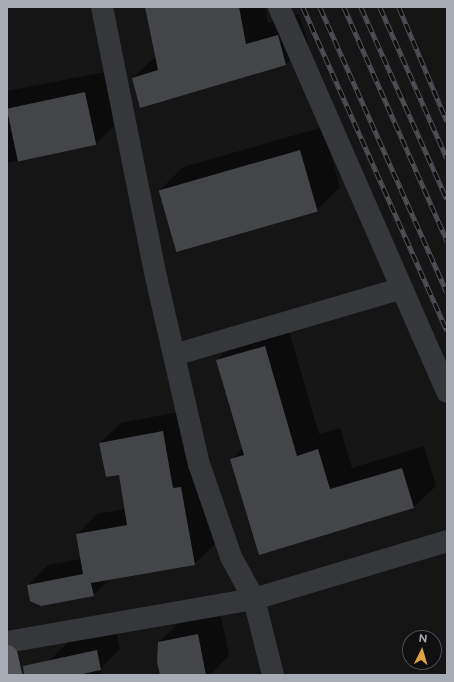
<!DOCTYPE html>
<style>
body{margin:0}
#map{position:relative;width:454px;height:682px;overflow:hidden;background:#151516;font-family:Figtree,sans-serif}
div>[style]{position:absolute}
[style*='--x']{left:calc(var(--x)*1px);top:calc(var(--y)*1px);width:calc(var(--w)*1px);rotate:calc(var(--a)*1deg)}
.shadow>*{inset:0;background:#0007}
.building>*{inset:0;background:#444549;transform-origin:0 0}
.minor>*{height:22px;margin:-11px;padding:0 11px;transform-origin:11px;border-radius:11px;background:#36373b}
.tertiary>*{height:22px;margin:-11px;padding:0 11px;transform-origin:11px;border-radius:11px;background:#36373b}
.primary>*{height:22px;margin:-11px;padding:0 11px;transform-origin:11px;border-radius:11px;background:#53555a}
.rail>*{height:4.5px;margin-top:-2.25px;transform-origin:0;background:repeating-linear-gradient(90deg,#101011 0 9px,#4e4f54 0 18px);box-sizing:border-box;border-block:1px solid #4e4f54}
span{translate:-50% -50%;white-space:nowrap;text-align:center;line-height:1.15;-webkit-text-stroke:3.5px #101011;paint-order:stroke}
.frame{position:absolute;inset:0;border:8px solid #a8adb5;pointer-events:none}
.north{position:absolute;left:402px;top:630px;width:40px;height:40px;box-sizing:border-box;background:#101011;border:1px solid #4d4f53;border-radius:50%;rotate:5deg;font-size:11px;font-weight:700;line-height:16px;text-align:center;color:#a8adb5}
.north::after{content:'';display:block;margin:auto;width:14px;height:18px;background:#dfa344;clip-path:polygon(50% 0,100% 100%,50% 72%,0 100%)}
</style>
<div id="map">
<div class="shadow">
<i style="clip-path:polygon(146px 7px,265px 7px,268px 23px,299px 14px,308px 42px,286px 64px,141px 107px,133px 78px,156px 56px)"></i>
<i style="clip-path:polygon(105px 72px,117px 123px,96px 144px,7px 163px,7px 91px)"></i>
<i style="clip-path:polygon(323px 127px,340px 187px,317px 210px,160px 190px,183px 167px)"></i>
<i style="clip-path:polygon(287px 324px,319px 434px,340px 428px,352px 468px,424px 446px,436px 486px,413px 508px,260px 554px,231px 460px,243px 448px,217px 360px,239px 338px)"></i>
<i style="clip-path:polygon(183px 411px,201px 467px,215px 544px,194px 564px,110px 579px,93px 595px,28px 585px,48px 565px,81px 559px,77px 535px,97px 514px,125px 509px,120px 474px,100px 443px,121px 423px)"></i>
<i style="clip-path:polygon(220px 612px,229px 655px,210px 675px,161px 675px,159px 642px,182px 620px)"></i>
<i style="clip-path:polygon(116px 631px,120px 649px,100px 669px,101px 675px,44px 675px,49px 661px,69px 641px)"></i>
</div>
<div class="building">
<i style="clip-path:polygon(145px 7px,239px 7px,246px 44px,278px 35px,286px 65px,140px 108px,132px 78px,158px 70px)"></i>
<i style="left:85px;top:92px;width:54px;height:80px;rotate:78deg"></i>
<i style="left:300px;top:150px;width:64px;height:147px;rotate:74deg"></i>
<i style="clip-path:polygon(265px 346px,297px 456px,318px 449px,330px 489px,402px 468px,414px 508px,259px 555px,230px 459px,244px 455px,216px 360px)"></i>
<i style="clip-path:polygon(163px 431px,173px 488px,181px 487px,195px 565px,91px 583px,94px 596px,41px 606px,30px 601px,27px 585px,83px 574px,76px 534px,127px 525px,119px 475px,106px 477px,99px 443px)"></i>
<i style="clip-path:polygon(198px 634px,206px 675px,160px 675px,157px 662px,158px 642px)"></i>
<i style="clip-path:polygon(97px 650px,101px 670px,78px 675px,24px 675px,23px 666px)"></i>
</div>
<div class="minor">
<i style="--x:102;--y:7;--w:275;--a:78.7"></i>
<i style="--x:156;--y:277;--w:192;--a:77.1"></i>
<i style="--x:199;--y:464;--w:98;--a:71"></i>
<i style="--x:231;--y:557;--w:48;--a:61.3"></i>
<i style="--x:254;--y:599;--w:78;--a:76"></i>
<i style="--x:279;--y:7;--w:420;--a:66.4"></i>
<i style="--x:174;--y:355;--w:235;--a:-16.3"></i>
</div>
<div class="tertiary">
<i style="--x:7;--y:642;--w:251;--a:-9.9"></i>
<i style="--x:254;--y:599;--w:202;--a:-16.7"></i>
</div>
<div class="primary">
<i style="--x:7;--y:656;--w:19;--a:78"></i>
</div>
<div class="rail">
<i style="--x:303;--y:7;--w:354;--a:66"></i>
<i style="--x:320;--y:7;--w:312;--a:66"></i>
<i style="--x:344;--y:7;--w:256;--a:66.2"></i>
<i style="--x:361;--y:7;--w:210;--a:65.9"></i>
<i style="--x:380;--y:7;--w:165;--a:66.1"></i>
<i style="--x:399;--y:7;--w:124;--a:67.2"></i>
</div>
<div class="frame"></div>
<div class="north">N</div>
</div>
